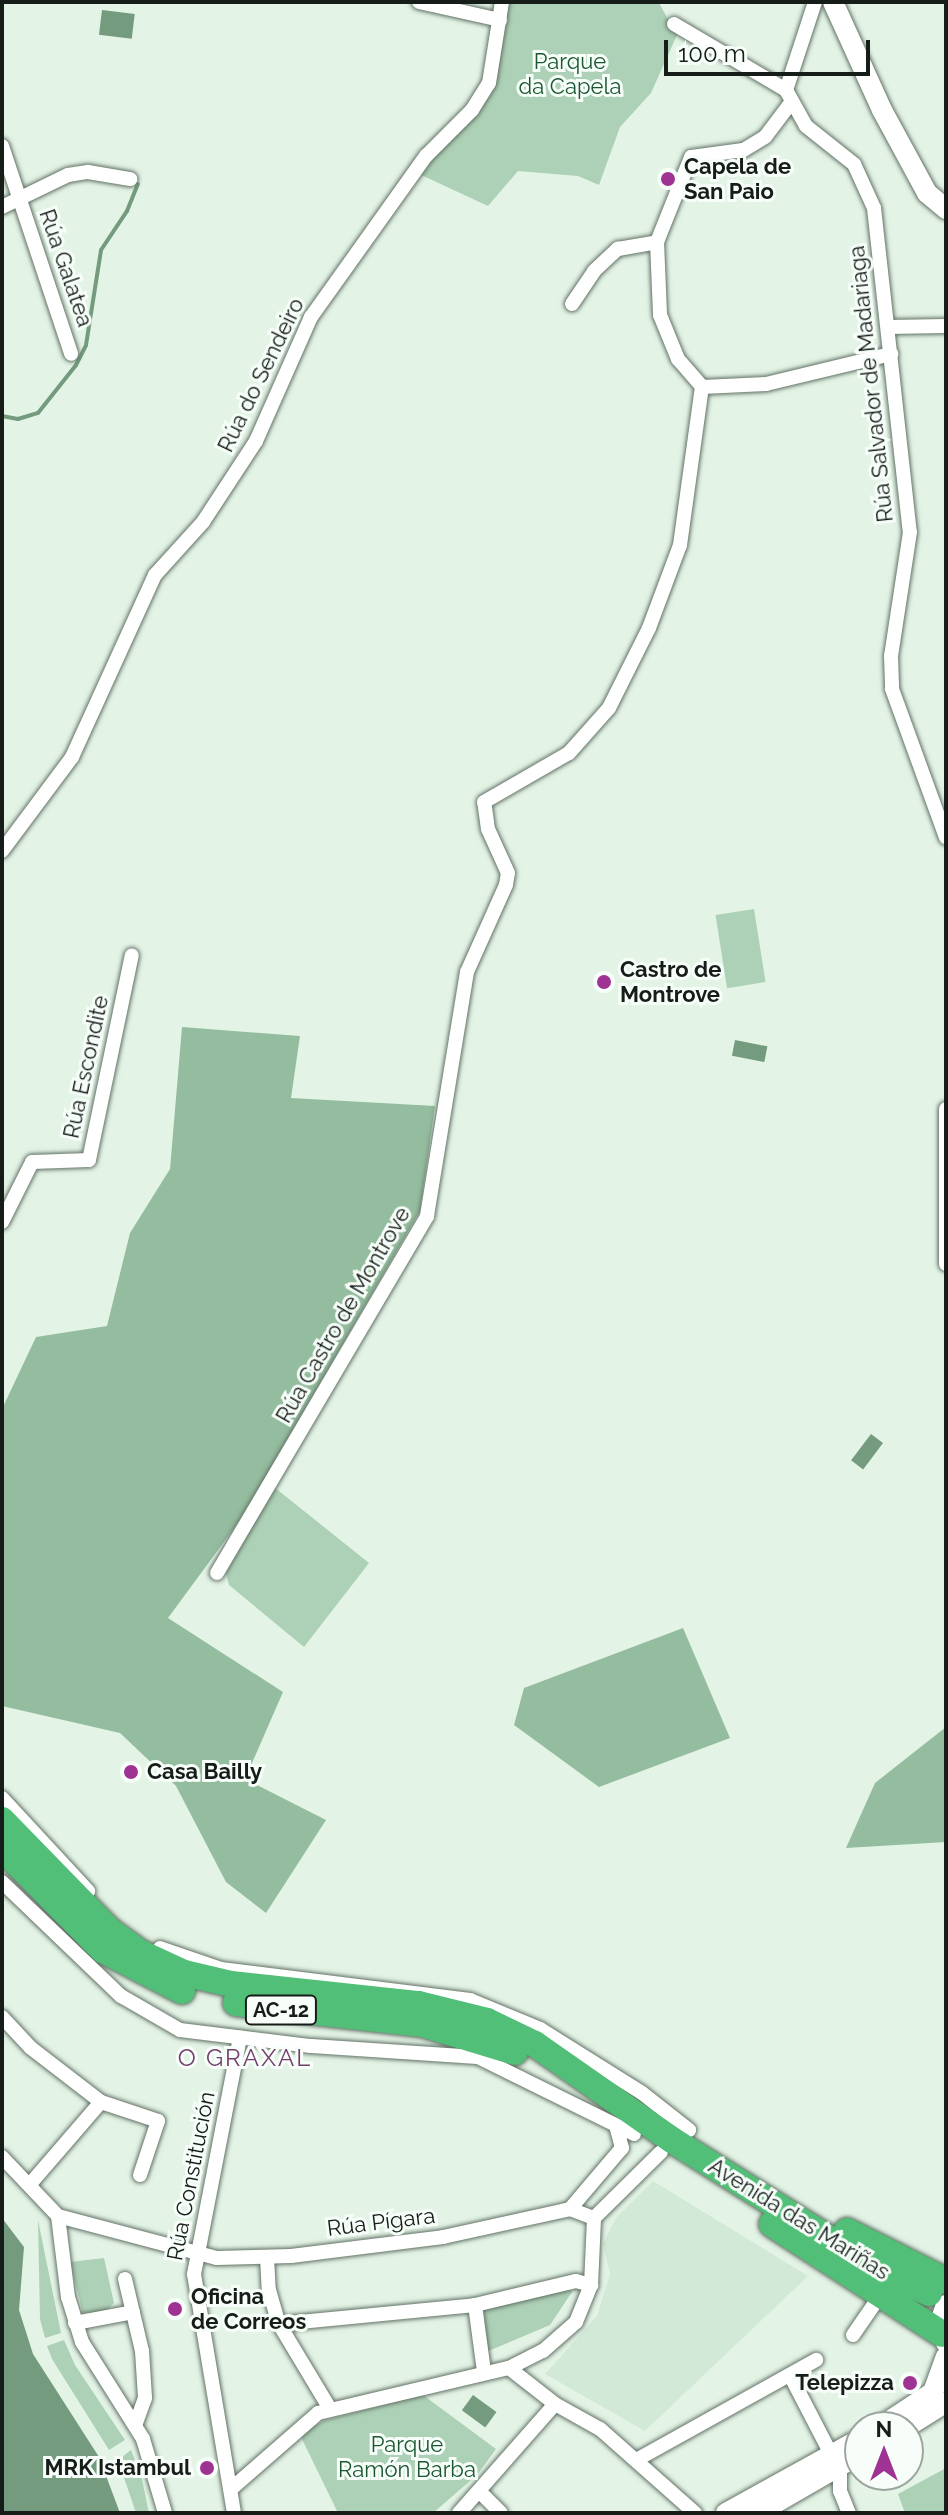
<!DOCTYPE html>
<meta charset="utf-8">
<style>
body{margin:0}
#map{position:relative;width:948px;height:2515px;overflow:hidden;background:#e3f4e6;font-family:Raleway,sans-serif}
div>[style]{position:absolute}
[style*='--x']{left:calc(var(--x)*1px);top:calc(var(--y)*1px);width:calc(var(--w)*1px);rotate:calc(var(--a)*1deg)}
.built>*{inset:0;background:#d1e9d6}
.green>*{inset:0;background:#add1b6;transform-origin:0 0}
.forest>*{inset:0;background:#94bc9e}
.water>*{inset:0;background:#749b7e;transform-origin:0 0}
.stream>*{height:4px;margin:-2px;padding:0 2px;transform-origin:2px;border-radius:2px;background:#749b7e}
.roads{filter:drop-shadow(0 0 2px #637266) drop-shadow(0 0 2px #637266)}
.street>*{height:14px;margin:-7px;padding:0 7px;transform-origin:7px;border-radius:7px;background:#fff}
.secondary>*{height:20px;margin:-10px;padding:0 10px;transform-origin:10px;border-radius:10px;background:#fff}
.highway>*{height:26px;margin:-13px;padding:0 13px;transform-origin:13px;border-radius:13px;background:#52bf78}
.dots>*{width:22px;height:22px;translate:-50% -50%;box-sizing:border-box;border:4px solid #f7fef9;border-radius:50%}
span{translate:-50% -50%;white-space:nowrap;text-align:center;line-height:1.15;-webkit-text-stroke:6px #f7fef9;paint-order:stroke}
.shield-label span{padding:2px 6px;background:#f7fef9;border:2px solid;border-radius:6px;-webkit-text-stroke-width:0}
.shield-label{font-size:20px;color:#161c18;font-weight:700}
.park-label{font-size:22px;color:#195730}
.poi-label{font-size:22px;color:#161c18;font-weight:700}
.left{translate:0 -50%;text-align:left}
.right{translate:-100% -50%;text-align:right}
.street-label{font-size:22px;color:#161c18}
.neighbourhood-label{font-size:24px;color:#733d6c;letter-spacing:2px}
.frame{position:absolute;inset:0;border:4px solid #161c18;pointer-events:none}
.north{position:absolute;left:844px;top:2411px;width:80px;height:80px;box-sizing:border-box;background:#f7fef9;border:2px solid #9da49f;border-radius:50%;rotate:0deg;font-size:22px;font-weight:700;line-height:32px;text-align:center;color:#161c18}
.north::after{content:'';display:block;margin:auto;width:28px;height:36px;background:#9f3394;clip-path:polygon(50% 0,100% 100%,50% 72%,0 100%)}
.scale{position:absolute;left:664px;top:40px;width:206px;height:36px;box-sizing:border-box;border:4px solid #161c18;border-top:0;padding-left:10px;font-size:24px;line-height:28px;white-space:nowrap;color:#161c18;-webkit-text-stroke:6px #f7fef9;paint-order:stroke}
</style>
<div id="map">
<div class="built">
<i style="clip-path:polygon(653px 2181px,808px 2276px,645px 2431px,545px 2374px,597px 2316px,610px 2274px,603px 2244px,616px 2218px)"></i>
</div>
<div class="green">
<i style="clip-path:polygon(508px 2px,659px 3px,677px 35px,651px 93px,620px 127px,599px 185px,578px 176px,518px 171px,488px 206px,419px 174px,478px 112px,496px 83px)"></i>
<i style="left:754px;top:909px;width:74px;height:39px;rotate:81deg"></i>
<i style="clip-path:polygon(274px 1487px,369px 1563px,304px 1647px,229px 1585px,224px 1566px)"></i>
<i style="clip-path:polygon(38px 2220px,61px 2333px,45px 2338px,40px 2319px)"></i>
<i style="clip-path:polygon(104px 2258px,114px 2303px,105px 2312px,83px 2313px,70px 2262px)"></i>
<i style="clip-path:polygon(569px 2289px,572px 2292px,550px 2325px,486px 2352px,484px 2310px)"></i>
<i style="clip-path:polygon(64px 2340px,75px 2365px,125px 2440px,109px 2450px,52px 2359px,47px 2346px)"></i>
<i style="clip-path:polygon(423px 2395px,496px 2449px,477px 2475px,433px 2513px,338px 2513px,300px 2435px,325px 2420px)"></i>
<i style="clip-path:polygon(131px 2450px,141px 2475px,149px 2513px,136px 2513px,118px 2460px)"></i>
<i style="clip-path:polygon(946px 2468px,946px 2513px,905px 2513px,898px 2494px)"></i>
</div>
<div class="forest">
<i style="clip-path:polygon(182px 1027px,300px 1036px,291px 1098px,435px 1106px,420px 1211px,243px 1516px,168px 1618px,283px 1692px,245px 1779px,326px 1820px,266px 1913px,226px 1882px,176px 1786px,120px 1733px,2px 1706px,2px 1409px,36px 1337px,107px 1326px,130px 1233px,170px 1169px)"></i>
<i style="clip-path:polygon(683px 1628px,730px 1738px,599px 1787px,514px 1725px,524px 1688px)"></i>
<i style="clip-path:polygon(946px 1727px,946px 1842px,846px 1848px,875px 1783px)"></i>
</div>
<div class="water">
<i style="left:102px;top:10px;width:33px;height:25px;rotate:7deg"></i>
<i style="left:735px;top:1040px;width:33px;height:16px;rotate:11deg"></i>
<i style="left:871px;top:1434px;width:15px;height:33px;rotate:37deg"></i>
<i style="clip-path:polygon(2px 2218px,24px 2247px,19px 2310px,33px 2354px,99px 2457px,120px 2513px,2px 2513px)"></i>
<i style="left:473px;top:2395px;width:29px;height:19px;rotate:36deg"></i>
</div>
<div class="stream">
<i style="--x:2;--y:416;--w:16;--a:11"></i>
<i style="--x:18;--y:419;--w:21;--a:-17"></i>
<i style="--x:38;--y:413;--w:61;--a:-51.6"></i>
<i style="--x:76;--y:365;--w:22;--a:-63"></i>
<i style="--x:86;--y:345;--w:96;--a:-81"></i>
<i style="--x:101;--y:250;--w:47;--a:-56.3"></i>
<i style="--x:127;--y:211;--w:29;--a:-68"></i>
</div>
<div class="roads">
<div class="street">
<i style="--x:419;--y:2;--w:83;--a:12.5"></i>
<i style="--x:815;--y:2;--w:93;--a:108.2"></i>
<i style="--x:786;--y:90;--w:41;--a:60.9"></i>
<i style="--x:806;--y:126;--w:61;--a:38.4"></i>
<i style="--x:854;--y:164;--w:48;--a:65.6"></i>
<i style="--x:874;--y:208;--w:326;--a:83.7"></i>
<i style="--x:910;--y:532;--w:125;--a:98.7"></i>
<i style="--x:891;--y:656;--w:33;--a:88"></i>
<i style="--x:892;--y:689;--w:158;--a:70"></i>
<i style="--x:674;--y:24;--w:130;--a:30.5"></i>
<i style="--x:790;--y:104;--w:41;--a:127.1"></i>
<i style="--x:765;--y:137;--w:26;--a:149"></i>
<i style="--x:743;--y:150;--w:52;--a:172.3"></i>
<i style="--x:691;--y:157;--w:92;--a:111.8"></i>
<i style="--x:657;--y:242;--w:73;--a:87.6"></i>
<i style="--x:660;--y:315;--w:48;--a:67.8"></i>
<i style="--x:678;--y:359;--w:37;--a:49"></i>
<i style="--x:702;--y:387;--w:64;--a:-2.7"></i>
<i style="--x:766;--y:384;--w:129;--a:-13.5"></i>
<i style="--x:2;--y:146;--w:219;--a:71.6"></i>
<i style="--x:2;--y:207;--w:73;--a:-25.9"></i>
<i style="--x:68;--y:175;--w:20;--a:-9"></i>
<i style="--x:88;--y:172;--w:43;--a:9.5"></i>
<i style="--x:572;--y:304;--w:40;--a:-56"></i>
<i style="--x:594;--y:271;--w:33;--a:-43"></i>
<i style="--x:618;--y:249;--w:40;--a:-10"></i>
<i style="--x:888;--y:327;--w:58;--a:-1"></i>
<i style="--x:2;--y:851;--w:117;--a:-53.3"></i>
<i style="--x:72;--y:757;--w:200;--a:-65.5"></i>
<i style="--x:155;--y:575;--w:72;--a:-47.8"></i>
<i style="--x:203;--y:522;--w:97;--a:-56.8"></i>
<i style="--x:256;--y:441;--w:136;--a:-66.1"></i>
<i style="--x:311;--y:317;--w:198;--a:-54.5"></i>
<i style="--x:426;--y:156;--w:65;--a:-45"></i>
<i style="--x:472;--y:110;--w:32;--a:-58"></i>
<i style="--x:489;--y:83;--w:82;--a:-80.9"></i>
<i style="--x:946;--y:1109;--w:155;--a:90"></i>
<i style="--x:2;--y:1222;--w:67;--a:-63.4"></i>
<i style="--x:32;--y:1162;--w:57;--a:-2"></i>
<i style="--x:89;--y:1160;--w:209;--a:-78.2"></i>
<i style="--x:217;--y:1573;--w:414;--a:-59.5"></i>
<i style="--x:427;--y:1216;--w:247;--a:-80.7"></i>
<i style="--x:467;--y:972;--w:95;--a:-65.9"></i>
<i style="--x:506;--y:885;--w:12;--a:-81"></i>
<i style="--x:508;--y:873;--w:48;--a:-114.4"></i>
<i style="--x:488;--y:829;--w:27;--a:-98"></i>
<i style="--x:484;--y:802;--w:98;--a:-30"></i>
<i style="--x:569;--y:753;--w:60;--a:-48.4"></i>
<i style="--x:609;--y:708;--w:89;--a:-63.4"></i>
<i style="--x:649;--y:628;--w:89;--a:-69.5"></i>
<i style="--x:680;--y:545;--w:160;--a:-82.1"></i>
<i style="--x:2;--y:1798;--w:127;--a:47.2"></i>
<i style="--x:2;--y:1882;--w:165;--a:43.8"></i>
<i style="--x:121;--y:1996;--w:68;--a:30"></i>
<i style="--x:180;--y:2030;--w:132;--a:7"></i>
<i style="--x:311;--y:2046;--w:167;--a:3.8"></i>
<i style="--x:478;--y:2057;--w:174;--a:26.3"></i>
<i style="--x:160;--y:1948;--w:65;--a:19"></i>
<i style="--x:221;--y:1969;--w:251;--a:7.1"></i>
<i style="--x:470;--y:2000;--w:76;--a:22.5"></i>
<i style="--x:540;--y:2029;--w:120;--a:32.1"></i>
<i style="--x:642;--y:2093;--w:60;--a:38.2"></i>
<i style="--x:2;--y:2017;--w:42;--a:46.9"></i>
<i style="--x:31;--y:2048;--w:88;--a:37.6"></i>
<i style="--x:101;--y:2102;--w:60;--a:18.4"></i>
<i style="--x:158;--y:2121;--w:57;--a:108.4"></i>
<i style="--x:2;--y:2157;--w:81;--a:46.5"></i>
<i style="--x:58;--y:2216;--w:82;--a:83"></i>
<i style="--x:68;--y:2297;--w:47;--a:72.7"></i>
<i style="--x:82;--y:2342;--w:115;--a:57.8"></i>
<i style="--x:143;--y:2439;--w:77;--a:73.4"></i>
<i style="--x:31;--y:2183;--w:107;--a:-49.2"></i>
<i style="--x:570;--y:2209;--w:80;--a:-49.6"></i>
<i style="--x:622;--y:2148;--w:20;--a:-105"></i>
<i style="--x:58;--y:2216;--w:164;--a:14.8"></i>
<i style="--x:217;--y:2258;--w:74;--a:-1.5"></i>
<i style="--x:291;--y:2256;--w:153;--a:-7.1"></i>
<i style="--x:443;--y:2237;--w:130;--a:-12.4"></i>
<i style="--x:570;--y:2209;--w:26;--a:21"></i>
<i style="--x:267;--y:2257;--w:33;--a:87"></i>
<i style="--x:269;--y:2290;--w:35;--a:74"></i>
<i style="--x:279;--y:2324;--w:99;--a:59"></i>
<i style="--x:125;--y:2279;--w:74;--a:76.7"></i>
<i style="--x:142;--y:2351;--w:47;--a:86.3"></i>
<i style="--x:145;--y:2398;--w:29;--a:110"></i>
<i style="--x:475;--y:2305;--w:68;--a:82.3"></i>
<i style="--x:75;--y:2323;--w:59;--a:-10.7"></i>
<i style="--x:279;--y:2324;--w:197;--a:-5.5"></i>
<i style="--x:475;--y:2305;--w:104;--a:-13.4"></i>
<i style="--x:576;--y:2281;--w:16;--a:15"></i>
<i style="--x:853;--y:2335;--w:51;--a:-55.4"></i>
<i style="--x:509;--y:2368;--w:58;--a:38"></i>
<i style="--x:555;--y:2404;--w:51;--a:29.1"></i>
<i style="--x:600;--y:2429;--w:127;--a:41.5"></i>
<i style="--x:790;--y:2375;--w:89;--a:62.6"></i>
<i style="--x:638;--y:2459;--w:204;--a:-29.1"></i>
<i style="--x:840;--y:2466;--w:25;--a:90"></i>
<i style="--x:840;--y:2491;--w:24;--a:68"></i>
<i style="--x:231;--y:2489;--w:116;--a:-41.1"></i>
<i style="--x:318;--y:2413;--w:196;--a:-13.3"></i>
<i style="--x:509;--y:2368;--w:38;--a:-27"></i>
<i style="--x:543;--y:2351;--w:44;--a:-41.3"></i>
<i style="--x:576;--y:2322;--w:40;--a:-68"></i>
<i style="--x:591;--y:2285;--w:67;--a:-87.4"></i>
<i style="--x:594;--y:2218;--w:94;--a:-44.6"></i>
<i style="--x:481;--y:2493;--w:28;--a:45"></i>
<i style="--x:234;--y:2513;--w:242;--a:-99.5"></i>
<i style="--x:194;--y:2274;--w:241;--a:-79"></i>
<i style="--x:459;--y:2513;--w:145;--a:-48.6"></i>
</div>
<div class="secondary">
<i style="--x:833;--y:2;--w:119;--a:65.6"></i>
<i style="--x:882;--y:110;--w:94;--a:61.5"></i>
<i style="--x:927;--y:193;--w:25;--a:40"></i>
<i style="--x:946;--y:2343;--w:22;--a:-106"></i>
<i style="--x:940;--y:2322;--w:18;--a:-71"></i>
<i style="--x:913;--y:2423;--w:39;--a:-32"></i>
<i style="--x:880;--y:2427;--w:64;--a:-33.4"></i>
<i style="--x:933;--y:2392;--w:37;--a:-70"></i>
<i style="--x:726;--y:2513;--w:153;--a:-28.9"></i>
<i style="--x:758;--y:2513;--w:118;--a:-30"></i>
</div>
<div class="highway">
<i style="--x:2;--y:1820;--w:153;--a:45.8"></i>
<i style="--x:109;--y:1930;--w:39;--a:36"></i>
<i style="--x:141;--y:1953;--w:47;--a:24.9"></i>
<i style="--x:184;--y:1973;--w:48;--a:13.2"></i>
<i style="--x:231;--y:1984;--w:189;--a:6.1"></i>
<i style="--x:419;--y:2004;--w:70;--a:14"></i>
<i style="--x:487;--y:2021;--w:53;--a:25.6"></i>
<i style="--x:535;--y:2044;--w:167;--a:35"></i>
<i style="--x:672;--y:2140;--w:231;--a:32.1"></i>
<i style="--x:868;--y:2263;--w:68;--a:26.2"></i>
<i style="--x:2;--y:1848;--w:144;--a:45.3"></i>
<i style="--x:103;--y:1950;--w:89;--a:27.4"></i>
<i style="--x:236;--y:2003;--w:188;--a:6.4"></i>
<i style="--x:423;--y:2024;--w:96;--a:16.9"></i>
<i style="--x:772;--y:2224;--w:202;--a:32.9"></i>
<i style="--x:847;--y:2231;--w:111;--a:26.8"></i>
</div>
</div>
<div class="dots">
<i style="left:668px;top:179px;background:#9f3394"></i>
<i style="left:604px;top:982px;background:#9f3394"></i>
<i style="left:131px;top:1772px;background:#9f3394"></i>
<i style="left:175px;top:2309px;background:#9f3394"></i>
<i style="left:910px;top:2383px;background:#9f3394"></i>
<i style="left:207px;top:2468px;background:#9f3394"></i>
</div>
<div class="shield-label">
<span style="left:281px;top:2010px">AC-12</span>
</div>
<div class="park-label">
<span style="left:570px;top:74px">Parque<br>da Capela</span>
<span style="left:407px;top:2457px">Parque<br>Ramón Barba</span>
</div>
<div class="poi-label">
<span class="left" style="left:684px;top:179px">Capela de<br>San Paio</span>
<span class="left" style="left:620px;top:982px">Castro de<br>Montrove</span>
<span class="left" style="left:147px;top:1772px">Casa Bailly</span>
<span class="left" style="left:191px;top:2309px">Oficina<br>de Correos</span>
<span class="right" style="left:894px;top:2383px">Telepizza</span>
<span class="right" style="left:191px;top:2468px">MRK Istambul</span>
</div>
<div class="street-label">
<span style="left:66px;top:268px;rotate:71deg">Rúa Galatea</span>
<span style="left:261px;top:375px;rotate:-64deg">Rúa do Sendeiro</span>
<span style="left:871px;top:384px;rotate:-96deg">Rúa Salvador de Madariaga</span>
<span style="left:86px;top:1067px;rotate:-78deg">Rúa Escondite</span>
<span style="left:343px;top:1315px;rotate:-60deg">Rúa Castro de Montrove</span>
<span style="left:191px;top:2176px;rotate:-79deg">Rúa Constitución</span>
<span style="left:799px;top:2219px;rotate:32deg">Avenida das Mariñas</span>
<span style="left:381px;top:2222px;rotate:-7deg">Rúa Pígara</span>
</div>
<div class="neighbourhood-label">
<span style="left:245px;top:2058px">O GRAXAL</span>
</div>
<div class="frame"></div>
<div class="north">N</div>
<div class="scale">100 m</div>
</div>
